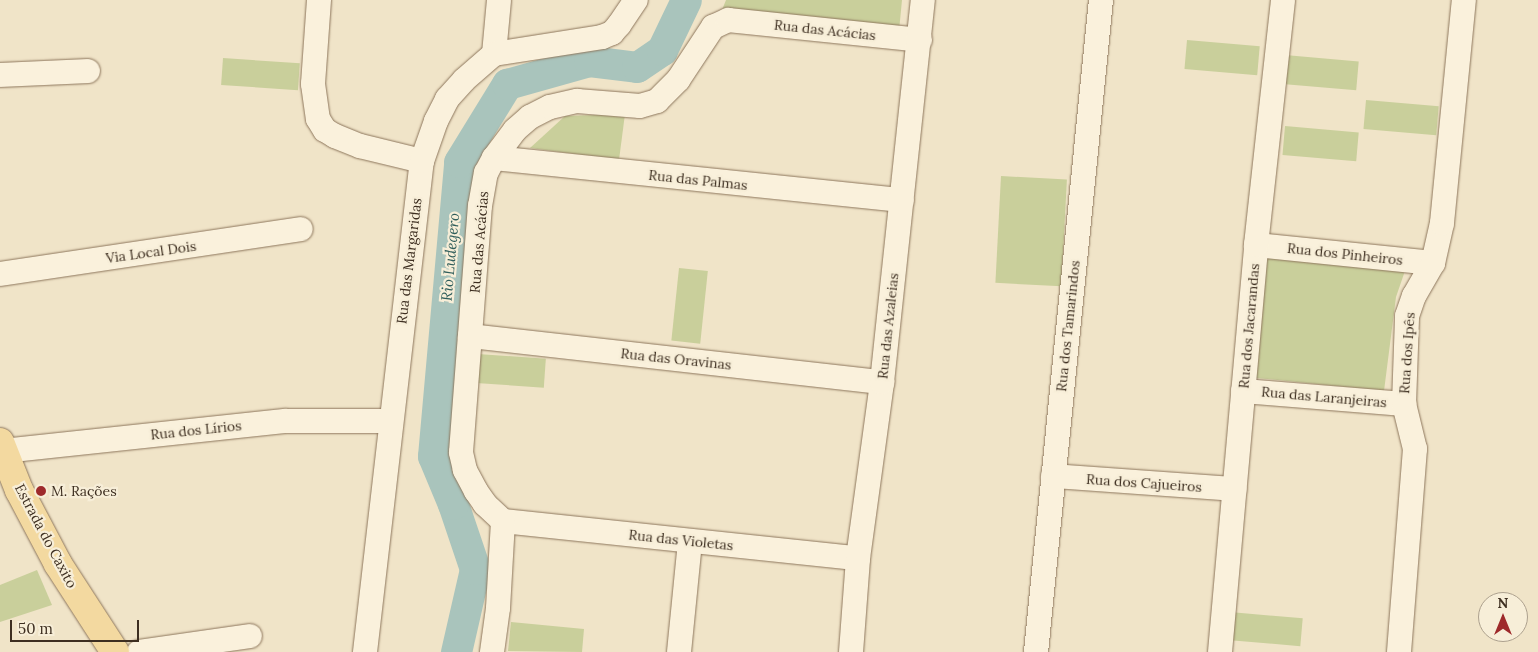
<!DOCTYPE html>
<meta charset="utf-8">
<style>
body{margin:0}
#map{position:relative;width:1538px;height:652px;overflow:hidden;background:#f0e4c8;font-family:Lora,serif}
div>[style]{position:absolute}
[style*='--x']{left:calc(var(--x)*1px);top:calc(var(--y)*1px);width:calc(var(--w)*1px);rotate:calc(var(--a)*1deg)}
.green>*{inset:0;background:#c9cf9b;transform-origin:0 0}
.river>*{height:31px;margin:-15.5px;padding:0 15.5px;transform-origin:15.5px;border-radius:15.5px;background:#a9c4bc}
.roads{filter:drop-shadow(0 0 1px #8d765c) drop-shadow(0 0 1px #8d765c)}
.minor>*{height:24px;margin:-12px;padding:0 12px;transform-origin:12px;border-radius:12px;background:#faf1dc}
.major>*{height:28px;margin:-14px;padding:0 14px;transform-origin:14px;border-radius:14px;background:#f3d9a0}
.dots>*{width:14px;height:14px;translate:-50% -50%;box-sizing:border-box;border:2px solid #f7eed8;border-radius:50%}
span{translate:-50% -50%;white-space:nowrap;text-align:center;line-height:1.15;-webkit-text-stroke:4.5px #f7eed8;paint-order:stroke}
.street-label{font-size:14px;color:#3d2e20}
.poi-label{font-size:14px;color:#3d2e20}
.left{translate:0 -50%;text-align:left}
.water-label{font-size:15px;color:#2f5d5a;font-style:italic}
.north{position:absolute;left:1478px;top:592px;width:50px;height:50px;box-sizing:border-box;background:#f7eed8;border:1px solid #ada18e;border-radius:50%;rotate:0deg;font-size:14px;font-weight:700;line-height:20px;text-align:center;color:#3d2e20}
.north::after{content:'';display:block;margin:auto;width:18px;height:22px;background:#9e2a2b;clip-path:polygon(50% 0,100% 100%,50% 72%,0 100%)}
.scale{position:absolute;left:10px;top:620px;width:129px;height:22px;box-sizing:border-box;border:2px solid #3d2e20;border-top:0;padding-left:6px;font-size:15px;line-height:18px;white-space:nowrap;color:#3d2e20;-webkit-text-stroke:4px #f7eed8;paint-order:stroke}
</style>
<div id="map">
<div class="green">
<i style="clip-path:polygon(726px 0,902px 0,899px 31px,720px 15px)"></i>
<i style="left:1187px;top:40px;width:73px;height:29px;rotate:5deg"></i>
<i style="left:1285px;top:55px;width:74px;height:29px;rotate:5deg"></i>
<i style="left:223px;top:58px;width:77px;height:27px;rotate:4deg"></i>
<i style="left:1366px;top:100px;width:73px;height:29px;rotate:5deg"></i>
<i style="clip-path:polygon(625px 114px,619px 160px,530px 148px,565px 116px)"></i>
<i style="left:1285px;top:126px;width:74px;height:29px;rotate:5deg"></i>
<i style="left:1001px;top:176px;width:66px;height:107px;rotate:3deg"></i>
<i style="clip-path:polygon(1269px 255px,1407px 265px,1396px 297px,1384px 391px,1247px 377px,1260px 268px)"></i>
<i style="left:679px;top:268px;width:29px;height:73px;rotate:6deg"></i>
<i style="left:478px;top:354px;width:68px;height:29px;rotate:4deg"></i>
<i style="clip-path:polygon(37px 570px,52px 605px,0 622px,0 585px)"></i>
<i style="left:1230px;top:612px;width:73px;height:28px;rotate:5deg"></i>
<i style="clip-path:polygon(511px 622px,584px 629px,582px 652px,508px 651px)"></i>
</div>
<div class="river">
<i style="--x:456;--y:652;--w:85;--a:-77.1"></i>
<i style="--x:475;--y:569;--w:69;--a:-108.7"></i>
<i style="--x:453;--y:504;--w:52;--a:-112.6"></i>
<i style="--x:433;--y:456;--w:295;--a:-84.9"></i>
<i style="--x:459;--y:162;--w:92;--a:-58.4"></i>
<i style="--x:507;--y:84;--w:85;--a:-15.7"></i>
<i style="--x:589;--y:61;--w:48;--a:7.1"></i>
<i style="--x:637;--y:67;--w:30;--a:-34"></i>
<i style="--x:662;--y:50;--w:55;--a:-64.4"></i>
</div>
<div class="roads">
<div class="minor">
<i style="--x:319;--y:0;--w:84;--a:94.1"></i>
<i style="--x:313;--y:84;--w:35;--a:82"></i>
<i style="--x:318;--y:119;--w:13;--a:58"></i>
<i style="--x:325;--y:130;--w:12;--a:31"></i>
<i style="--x:335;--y:136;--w:27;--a:22"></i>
<i style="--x:360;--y:146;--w:64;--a:13.6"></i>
<i style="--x:494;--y:54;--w:54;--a:-84.7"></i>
<i style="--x:0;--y:75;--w:88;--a:-2.6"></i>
<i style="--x:494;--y:158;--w:410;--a:5.9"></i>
<i style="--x:1256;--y:245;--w:178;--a:5.8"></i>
<i style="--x:0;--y:274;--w:304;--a:-8.5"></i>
<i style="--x:470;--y:336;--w:415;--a:6.4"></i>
<i style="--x:1243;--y:391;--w:162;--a:4.6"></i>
<i style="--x:3;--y:451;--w:285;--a:-6.1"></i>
<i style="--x:286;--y:421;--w:104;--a:0"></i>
<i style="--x:1053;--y:476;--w:182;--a:4.1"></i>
<i style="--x:503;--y:521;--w:357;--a:6"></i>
<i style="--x:139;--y:652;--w:112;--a:-8.2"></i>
<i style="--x:365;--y:652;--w:494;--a:-83.4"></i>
<i style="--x:422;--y:161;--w:42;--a:-70.7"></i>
<i style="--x:436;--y:121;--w:25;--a:-63"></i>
<i style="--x:447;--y:99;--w:25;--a:-48"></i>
<i style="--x:464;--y:80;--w:40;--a:-41"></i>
<i style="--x:494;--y:54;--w:109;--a:-8.9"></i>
<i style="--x:602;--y:37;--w:11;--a:-22"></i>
<i style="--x:612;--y:33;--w:11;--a:-49"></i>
<i style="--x:619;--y:25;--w:30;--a:-56"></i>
<i style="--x:492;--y:652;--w:44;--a:-82.2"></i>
<i style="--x:498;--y:608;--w:87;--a:-86.7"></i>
<i style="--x:503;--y:521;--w:25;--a:-137"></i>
<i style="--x:485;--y:504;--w:16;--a:-125"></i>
<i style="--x:476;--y:491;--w:24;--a:-118"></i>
<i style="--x:465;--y:470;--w:18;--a:-103"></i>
<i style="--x:461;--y:452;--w:247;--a:-85.6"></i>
<i style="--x:480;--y:206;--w:34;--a:-80"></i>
<i style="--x:486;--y:173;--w:17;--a:-62"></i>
<i style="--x:494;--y:158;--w:35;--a:-53"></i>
<i style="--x:515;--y:130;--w:20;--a:-41"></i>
<i style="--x:530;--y:117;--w:22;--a:-27"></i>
<i style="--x:550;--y:107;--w:28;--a:-13"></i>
<i style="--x:577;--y:101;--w:63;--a:4.5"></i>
<i style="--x:640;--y:106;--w:18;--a:-16"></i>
<i style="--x:657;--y:101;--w:30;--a:-45"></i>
<i style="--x:678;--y:80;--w:64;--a:-56.6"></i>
<i style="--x:713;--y:27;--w:17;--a:-25"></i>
<i style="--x:728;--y:20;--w:193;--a:5.9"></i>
<i style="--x:679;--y:652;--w:111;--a:-84.3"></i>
<i style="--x:851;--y:652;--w:94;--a:-85.7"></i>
<i style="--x:858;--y:558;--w:178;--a:-82.2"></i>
<i style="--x:882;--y:382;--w:384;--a:-83.9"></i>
<i style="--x:1036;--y:652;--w:655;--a:-84.31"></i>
<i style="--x:1220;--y:652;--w:409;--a:-84.9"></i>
<i style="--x:1256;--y:245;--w:246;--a:-83.7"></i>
<i style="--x:1399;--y:652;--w:204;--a:-85.5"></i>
<i style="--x:1415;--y:449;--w:46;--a:-103.7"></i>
<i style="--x:1404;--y:404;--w:88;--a:-88"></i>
<i style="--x:1407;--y:316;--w:21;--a:-71"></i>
<i style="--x:1414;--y:296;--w:38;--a:-60"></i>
<i style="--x:1433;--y:263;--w:41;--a:-77.3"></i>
<i style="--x:1442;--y:223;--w:224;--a:-84.4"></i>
</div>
<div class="major">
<i style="--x:0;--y:442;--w:52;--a:68.4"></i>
<i style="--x:19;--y:490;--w:84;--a:62.2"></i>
<i style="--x:58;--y:564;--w:105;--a:57.1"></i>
</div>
</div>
<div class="dots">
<i style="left:41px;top:491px;background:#9e2a2b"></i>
</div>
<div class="street-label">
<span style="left:825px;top:30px;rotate:6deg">Rua das Acácias</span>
<span style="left:698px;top:180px;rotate:6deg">Rua das Palmas</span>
<span style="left:479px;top:242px;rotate:-85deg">Rua das Acácias</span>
<span style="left:151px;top:252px;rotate:-8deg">Via Local Dois</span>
<span style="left:1345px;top:254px;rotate:6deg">Rua dos Pinheiros</span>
<span style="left:409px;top:261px;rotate:-83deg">Rua das Margaridas</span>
<span style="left:888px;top:326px;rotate:-84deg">Rua das Azaleias</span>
<span style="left:1068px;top:326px;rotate:-84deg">Rua dos Tamarindos</span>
<span style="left:1249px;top:326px;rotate:-85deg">Rua dos Jacarandas</span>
<span style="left:1407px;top:353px;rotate:-86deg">Rua dos Ipês</span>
<span style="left:676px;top:359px;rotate:6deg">Rua das Oravinas</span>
<span style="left:1324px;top:397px;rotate:5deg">Rua das Laranjeiras</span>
<span style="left:196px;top:430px;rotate:-6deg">Rua dos Lírios</span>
<span style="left:1144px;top:483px;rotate:4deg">Rua dos Cajueiros</span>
<span style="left:46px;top:536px;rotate:62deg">Estrada do Caxito</span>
<span style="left:681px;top:540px;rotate:6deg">Rua das Violetas</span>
</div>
<div class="poi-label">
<span class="left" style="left:51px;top:491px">M. Rações</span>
</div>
<div class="water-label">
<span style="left:450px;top:257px;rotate:-85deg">Rio Ludegero</span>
</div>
<div class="north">N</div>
<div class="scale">50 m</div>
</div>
